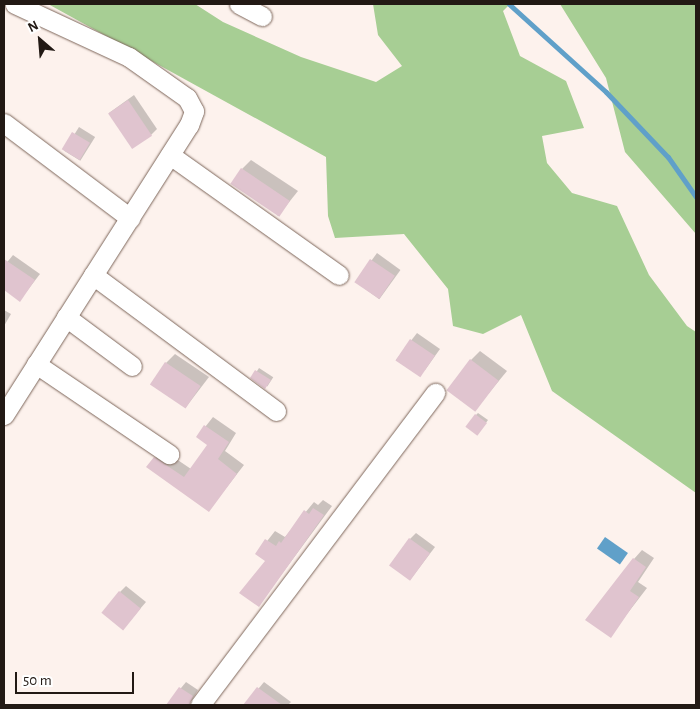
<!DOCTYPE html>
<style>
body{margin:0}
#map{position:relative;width:700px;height:709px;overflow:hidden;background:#fdf2ed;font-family:"Alegreya Sans",sans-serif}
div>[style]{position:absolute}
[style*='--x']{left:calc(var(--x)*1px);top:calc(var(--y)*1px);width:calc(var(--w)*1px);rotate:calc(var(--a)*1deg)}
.forest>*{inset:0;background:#a7ce94}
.water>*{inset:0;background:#60a0c9;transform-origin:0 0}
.shadow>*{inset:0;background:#0003;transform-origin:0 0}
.stream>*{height:5px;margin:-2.5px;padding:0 2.5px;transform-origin:2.5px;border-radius:2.5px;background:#60a0c9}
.building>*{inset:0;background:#e0c4cf;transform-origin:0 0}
.roads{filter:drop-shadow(0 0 1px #7d665a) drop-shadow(0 0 1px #7d665a)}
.minor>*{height:19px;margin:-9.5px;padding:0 9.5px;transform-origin:9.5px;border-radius:9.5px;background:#fff}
span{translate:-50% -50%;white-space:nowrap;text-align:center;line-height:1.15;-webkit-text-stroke:4px #fff;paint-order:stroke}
.frame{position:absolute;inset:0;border:5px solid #221914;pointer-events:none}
.north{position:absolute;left:15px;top:15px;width:50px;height:50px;-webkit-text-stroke:4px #fff;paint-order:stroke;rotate:333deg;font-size:14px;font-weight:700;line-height:20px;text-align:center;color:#221914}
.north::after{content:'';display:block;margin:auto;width:18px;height:22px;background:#221914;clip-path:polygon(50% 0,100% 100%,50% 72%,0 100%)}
.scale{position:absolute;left:15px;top:672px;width:119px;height:22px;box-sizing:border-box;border:2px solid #221914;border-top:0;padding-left:6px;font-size:15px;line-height:18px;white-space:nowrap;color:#221914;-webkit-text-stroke:4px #fff;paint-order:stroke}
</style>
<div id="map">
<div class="forest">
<i style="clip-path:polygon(48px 4px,195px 4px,223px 22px,301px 57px,376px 82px,402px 66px,378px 35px,373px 4px,510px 4px,503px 11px,520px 56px,566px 81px,584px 128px,542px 136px,547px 163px,572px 193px,617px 206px,649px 275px,687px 326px,696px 332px,696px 493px,552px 391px,521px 315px,483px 334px,453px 326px,448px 289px,404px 234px,335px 238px,328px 216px,326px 157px)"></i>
<i style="clip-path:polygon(560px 4px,696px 4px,696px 234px,625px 152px,606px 78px)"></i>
</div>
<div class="water">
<i style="left:605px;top:537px;width:28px;height:14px;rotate:35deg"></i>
</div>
<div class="shadow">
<i style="clip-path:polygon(134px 95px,157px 129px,151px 135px,109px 113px)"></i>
<i style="left:79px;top:127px;width:19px;height:28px;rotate:32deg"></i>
<i style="clip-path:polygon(251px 160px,298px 191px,278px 216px,242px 169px)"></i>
<i style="left:377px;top:253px;width:29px;height:36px;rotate:36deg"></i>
<i style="clip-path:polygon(13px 255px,40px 274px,20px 300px,4px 289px,4px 266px)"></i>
<i style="clip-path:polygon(4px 310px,11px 314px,4px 326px)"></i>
<i style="clip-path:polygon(417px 333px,440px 349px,425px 370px,396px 360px)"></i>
<i style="clip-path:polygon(480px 351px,507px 371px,475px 410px,471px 360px)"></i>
<i style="clip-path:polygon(175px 354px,209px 377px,186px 407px,166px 363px)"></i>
<i style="left:259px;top:368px;width:17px;height:11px;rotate:33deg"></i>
<i style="clip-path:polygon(478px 413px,488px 420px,480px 431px,476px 415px)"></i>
<i style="clip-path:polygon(213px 417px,236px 433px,225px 451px,244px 465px,209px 510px,155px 458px,163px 450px,191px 469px,209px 444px,198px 436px)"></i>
<i style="clip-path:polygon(323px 500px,332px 506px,259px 605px,267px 561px,257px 554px,275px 531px,285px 537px,314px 502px,318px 505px)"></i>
<i style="clip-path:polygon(416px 533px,435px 547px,410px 580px,410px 539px)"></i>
<i style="clip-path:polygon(642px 550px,654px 558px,638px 582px,647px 588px,610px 636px,634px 559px)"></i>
<i style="clip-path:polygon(126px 586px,146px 602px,128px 623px,120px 592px)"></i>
<i style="clip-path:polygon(186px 682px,198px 690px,189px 705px,167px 705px)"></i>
<i style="clip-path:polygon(264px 682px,291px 702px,288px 705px,245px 705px)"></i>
</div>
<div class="stream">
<i style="--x:509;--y:4;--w:131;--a:42.2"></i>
<i style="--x:606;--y:92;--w:90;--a:46.4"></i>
<i style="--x:668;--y:157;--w:49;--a:55"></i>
</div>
<div class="building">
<i style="left:128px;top:100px;width:43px;height:24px;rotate:56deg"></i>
<i style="left:72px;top:132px;width:21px;height:20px;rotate:31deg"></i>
<i style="left:241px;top:168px;width:59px;height:19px;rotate:34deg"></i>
<i style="clip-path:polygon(4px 259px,35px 280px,20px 302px,4px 290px)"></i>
<i style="left:370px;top:259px;width:30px;height:28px;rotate:34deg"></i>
<i style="left:410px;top:339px;width:30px;height:26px;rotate:34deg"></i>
<i style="left:470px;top:359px;width:36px;height:39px;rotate:37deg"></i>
<i style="left:165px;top:362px;width:43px;height:27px;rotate:34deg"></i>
<i style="clip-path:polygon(255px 370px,271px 380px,265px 389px,250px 378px)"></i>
<i style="left:475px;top:414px;width:15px;height:16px;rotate:37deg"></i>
<i style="clip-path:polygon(204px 425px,229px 442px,218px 459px,237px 474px,209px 512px,146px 467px,154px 457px,184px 477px,207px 445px,196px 437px)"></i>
<i style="clip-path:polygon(313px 508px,324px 515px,259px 607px,239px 593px,265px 561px,255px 554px,265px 539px,276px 546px,279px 541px,281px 543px,304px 510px,309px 514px)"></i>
<i style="left:409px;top:538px;width:26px;height:34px;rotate:36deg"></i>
<i style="clip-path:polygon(633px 558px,646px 567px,630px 591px,639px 597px,611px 638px,585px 620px)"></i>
<i style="left:119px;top:591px;width:28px;height:28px;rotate:39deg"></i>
<i style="clip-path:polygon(179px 687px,193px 696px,189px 705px,166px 705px)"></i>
<i style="clip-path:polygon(257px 687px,282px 705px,243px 705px)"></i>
</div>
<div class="roads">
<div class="minor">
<i style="--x:239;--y:4;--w:26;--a:28"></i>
<i style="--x:4;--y:123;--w:158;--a:37"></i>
<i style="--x:170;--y:155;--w:207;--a:35.4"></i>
<i style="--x:93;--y:275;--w:228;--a:36.6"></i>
<i style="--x:66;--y:317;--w:82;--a:36.6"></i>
<i style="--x:36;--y:364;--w:161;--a:34.1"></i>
<i style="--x:4;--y:415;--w:344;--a:-57.5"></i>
<i style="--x:189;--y:125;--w:15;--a:-70"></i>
<i style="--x:194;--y:111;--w:15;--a:-118"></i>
<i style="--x:187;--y:98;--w:71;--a:-144.7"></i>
<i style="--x:129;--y:57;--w:126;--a:-155.1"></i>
<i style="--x:200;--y:705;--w:391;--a:-53"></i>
</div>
</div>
<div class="frame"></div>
<div class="north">N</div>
<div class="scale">50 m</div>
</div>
